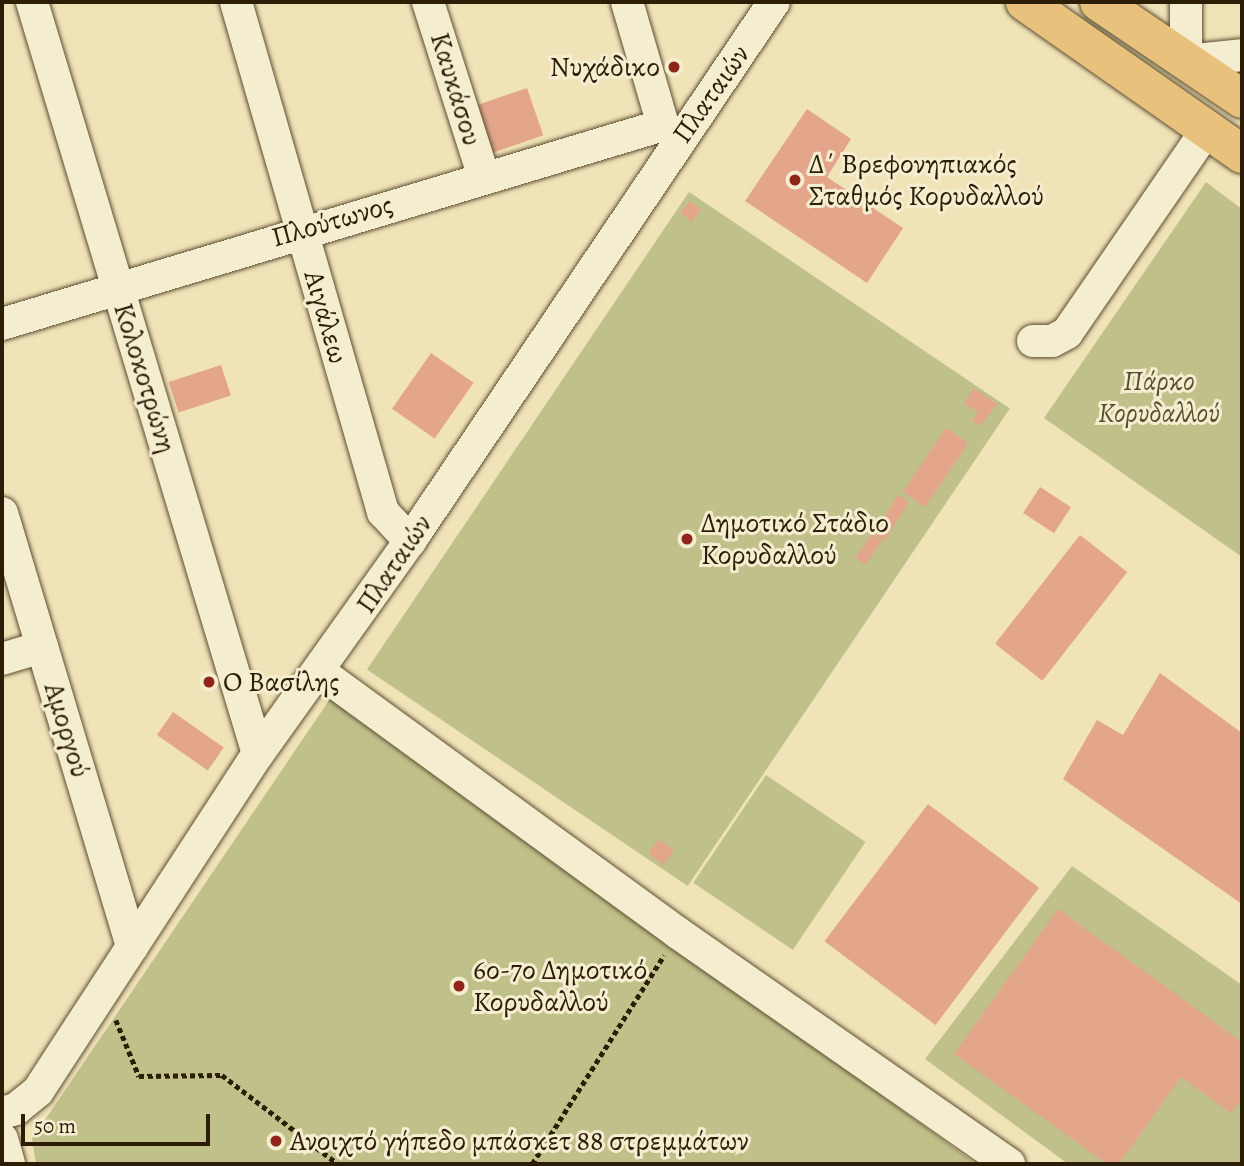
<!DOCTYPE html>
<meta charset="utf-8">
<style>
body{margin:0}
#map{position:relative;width:1244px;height:1166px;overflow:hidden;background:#f0e3b7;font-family:Alegreya,serif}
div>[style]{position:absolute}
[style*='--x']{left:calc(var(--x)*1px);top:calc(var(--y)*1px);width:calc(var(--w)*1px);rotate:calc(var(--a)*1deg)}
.green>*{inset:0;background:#c0c18a;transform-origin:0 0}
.building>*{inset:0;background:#e3a68b;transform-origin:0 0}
.path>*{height:4.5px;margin-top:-2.25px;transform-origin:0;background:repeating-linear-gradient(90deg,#2c1d07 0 5px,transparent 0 8.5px)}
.roads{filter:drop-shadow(0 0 2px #5d4e33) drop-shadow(0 0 2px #5d4e33)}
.minor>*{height:32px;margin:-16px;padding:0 16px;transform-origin:16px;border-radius:16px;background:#f5edd0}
.major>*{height:38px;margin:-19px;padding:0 19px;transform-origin:19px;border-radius:19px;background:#e8c27c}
.dots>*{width:19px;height:19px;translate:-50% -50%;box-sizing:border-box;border:4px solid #f5edd0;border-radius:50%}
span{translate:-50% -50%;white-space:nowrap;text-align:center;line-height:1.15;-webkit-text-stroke:6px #f5edd0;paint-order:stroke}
.poi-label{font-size:28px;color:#2c1d07}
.right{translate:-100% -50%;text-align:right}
.left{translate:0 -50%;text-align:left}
.street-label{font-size:28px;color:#2c1d07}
.park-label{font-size:28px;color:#584e2e;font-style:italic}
.frame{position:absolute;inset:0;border:4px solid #2c1d07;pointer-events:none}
.scale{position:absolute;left:21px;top:1114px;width:189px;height:32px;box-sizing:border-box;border:4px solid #2c1d07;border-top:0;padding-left:9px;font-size:21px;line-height:24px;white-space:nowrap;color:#2c1d07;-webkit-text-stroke:5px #f5edd0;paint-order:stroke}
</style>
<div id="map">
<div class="green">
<i style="clip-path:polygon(1206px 182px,1242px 209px,1242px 557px,1044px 418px)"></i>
<i style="left:689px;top:192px;width:387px;height:576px;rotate:34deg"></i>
<i style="clip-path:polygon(332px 696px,976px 1164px,36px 1164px,32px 1139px)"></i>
<i style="left:766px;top:775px;width:120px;height:130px;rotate:34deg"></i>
<i style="clip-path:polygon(1072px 866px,1242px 985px,1242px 1164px,1068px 1164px,925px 1059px)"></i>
</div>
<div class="building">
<i style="left:527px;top:88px;width:50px;height:53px;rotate:71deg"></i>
<i style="clip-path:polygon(807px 109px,851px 139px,827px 177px,903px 228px,867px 283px,745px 201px)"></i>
<i style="left:690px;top:201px;width:14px;height:15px;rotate:39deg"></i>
<i style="left:431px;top:353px;width:52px;height:68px;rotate:35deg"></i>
<i style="left:221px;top:365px;width:32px;height:55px;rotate:72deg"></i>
<i style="clip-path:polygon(974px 388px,997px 404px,981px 426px,972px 420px,978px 412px,964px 403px)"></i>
<i style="left:946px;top:428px;width:27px;height:77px;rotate:34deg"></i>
<i style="left:1040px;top:487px;width:37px;height:31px;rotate:33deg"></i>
<i style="left:898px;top:495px;width:13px;height:46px;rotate:32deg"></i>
<i style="left:872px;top:534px;width:12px;height:29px;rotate:35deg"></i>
<i style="left:1080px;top:535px;width:60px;height:138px;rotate:38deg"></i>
<i style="clip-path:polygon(1160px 673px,1242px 733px,1242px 904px,1063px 779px,1097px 720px,1123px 735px)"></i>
<i style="left:173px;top:712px;width:62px;height:28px;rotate:35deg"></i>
<i style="left:928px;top:804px;width:139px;height:172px;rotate:37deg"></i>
<i style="clip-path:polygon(659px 840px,674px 850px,663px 865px,648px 853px)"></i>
<i style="clip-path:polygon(1058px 909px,1242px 1042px,1242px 1098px,1231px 1113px,1181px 1077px,1119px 1164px,1107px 1164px,954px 1054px)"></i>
</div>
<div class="path">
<i style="--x:116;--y:1020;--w:61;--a:67.7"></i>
<i style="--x:139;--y:1076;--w:83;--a:-0.7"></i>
<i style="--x:222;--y:1075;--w:146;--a:37.5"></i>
<i style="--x:532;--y:1164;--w:247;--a:-57.7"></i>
</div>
<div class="roads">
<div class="minor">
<i style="--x:32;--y:2;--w:785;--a:73.27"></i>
<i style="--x:236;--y:2;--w:531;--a:73.92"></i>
<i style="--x:383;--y:512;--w:40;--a:47"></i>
<i style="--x:428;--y:2;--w:184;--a:72.3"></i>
<i style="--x:627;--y:2;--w:128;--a:73.7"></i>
<i style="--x:663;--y:125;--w:21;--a:39"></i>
<i style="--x:1186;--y:2;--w:59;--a:90"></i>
<i style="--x:1186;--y:61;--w:56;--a:-6.1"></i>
<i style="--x:2;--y:324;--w:690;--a:-16.75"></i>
<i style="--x:1033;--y:341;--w:19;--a:0"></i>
<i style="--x:1052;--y:341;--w:17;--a:-28"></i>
<i style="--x:1067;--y:333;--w:247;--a:-55.5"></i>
<i style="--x:2;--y:513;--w:453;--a:73.3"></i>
<i style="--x:2;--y:659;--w:42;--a:-16.7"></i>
<i style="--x:320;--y:672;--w:443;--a:36.1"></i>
<i style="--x:678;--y:933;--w:404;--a:34.9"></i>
<i style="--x:2;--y:1113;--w:15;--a:-16"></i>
<i style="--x:16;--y:1109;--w:28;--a:-39"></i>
<i style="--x:38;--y:1091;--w:402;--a:-56.9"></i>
<i style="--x:258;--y:754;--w:262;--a:-54.5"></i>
<i style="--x:410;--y:541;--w:650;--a:-55.97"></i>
<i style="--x:2;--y:1139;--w:26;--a:74"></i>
</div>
<div class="major">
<i style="--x:1025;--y:2;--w:265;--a:35"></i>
<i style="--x:1099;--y:2;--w:173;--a:34.1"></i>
</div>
</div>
<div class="dots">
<i style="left:674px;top:67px;background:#8f2418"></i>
<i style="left:795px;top:180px;background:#8f2418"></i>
<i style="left:687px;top:539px;background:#8f2418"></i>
<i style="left:209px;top:682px;background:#8f2418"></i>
<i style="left:459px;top:986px;background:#8f2418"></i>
<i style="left:276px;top:1141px;background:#8f2418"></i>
</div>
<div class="poi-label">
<span class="right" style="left:660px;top:67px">Νυχάδικο</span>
<span class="left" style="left:809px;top:180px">Δ΄ Βρεφονηπιακός<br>Σταθμός Κορυδαλλού</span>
<span class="left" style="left:701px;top:539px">Δημοτικό Στάδιο<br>Κορυδαλλού</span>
<span class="left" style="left:223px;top:682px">Ο Βασίλης</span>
<span class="left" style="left:473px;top:986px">6ο-7ο Δημοτικό<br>Κορυδαλλού</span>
<span class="left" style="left:290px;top:1141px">Ανοιχτό γήπεδο μπάσκετ 88 στρεμμάτων</span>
</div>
<div class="street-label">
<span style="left:456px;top:89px;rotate:73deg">Καυκάσου</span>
<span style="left:711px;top:94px;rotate:-55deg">Πλαταιών</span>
<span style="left:332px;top:221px;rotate:-16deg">Πλούτωνος</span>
<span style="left:326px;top:317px;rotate:74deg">Αιγάλεω</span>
<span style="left:145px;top:378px;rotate:73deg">Κολοκοτρώνη</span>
<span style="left:394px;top:564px;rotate:-56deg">Πλαταιών</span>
<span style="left:67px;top:730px;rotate:73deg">Αμοργού</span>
</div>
<div class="park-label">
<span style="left:1159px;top:397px">Πάρκο<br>Κορυδαλλού</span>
</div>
<div class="frame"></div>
<div class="scale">50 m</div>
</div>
